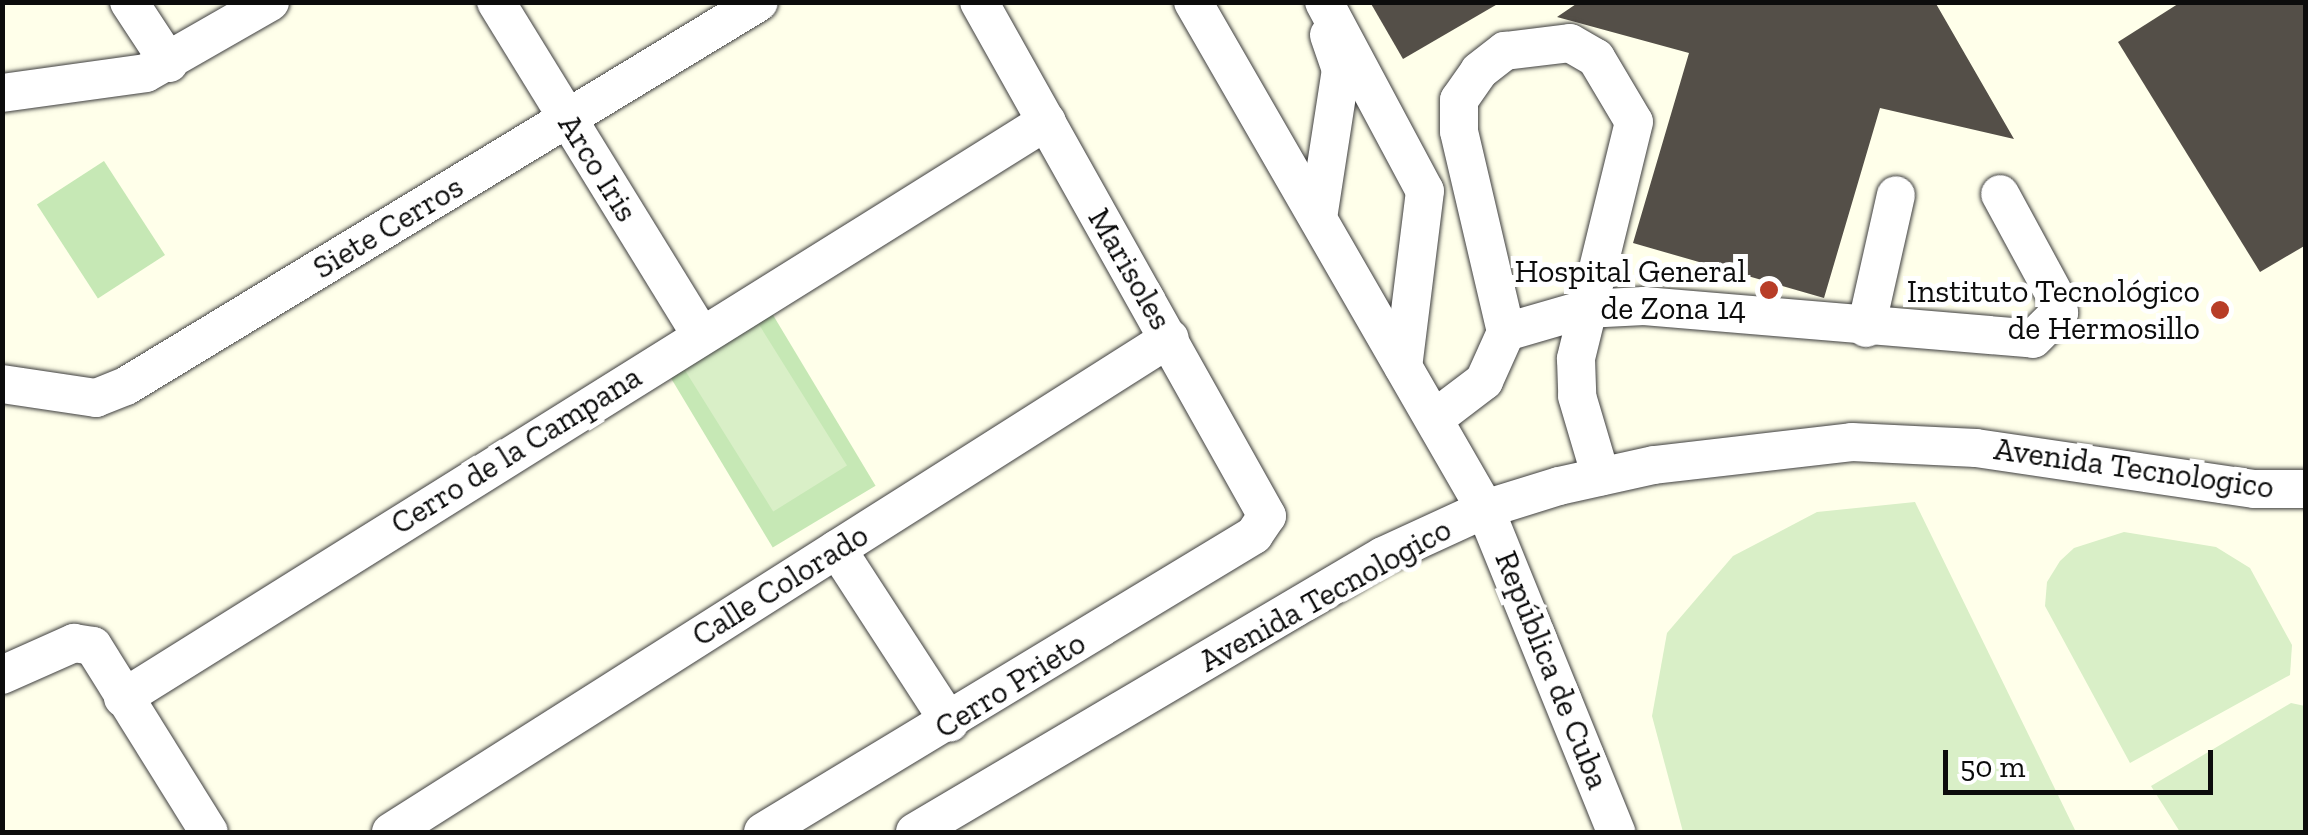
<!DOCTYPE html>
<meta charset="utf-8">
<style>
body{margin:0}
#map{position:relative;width:2308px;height:835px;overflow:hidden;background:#ffffea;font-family:"Zilla Slab",serif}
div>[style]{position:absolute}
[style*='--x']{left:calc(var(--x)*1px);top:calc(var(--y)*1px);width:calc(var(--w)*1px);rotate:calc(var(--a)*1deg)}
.green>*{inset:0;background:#c6e8b5;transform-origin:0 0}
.pitch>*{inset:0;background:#d9efc7;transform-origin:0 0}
.building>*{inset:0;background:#544f48}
.roads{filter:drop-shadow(0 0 2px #3f3f3f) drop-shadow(0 0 2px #3f3f3f)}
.minor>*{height:38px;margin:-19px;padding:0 19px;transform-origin:19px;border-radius:19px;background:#fff}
.dots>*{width:28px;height:28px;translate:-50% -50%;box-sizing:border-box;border:5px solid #fff;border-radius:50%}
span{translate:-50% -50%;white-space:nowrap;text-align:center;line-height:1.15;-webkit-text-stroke:10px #fff;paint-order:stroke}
.street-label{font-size:32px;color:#0c0c0c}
.poi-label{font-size:32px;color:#0c0c0c}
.right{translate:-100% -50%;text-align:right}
.frame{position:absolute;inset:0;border:5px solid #0c0c0c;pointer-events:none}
.scale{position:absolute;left:1943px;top:750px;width:270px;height:45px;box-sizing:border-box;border:5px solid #0c0c0c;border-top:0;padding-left:12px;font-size:30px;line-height:35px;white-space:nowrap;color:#0c0c0c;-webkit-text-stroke:8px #fff;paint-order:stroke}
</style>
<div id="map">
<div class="green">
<i style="left:104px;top:161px;width:112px;height:80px;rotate:57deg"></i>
<i style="left:770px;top:310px;width:205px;height:120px;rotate:59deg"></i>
</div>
<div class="pitch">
<i style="left:758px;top:323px;width:168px;height:87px;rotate:58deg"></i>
<i style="clip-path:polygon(1915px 502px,2076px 832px,1683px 832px,1652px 716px,1667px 633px,1733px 556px,1817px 512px)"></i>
<i style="clip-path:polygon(2124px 532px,2216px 547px,2250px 568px,2292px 645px,2290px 675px,2130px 763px,2045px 606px,2047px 582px,2060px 561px,2074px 548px)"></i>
<i style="clip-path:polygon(2291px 703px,2305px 706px,2305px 832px,2180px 832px,2151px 786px)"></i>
</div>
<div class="building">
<i style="clip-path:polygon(1370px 2px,1501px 2px,1403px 59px)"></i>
<i style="clip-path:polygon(1579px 2px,1935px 2px,2014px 139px,1880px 108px,1824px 298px,1633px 243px,1689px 53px,1557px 17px)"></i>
<i style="clip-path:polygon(2181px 2px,2306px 2px,2306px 245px,2260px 272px,2118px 42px)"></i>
</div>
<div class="roads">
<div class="minor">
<i style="--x:129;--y:2;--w:73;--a:56.7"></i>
<i style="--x:496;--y:2;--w:389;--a:58.4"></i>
<i style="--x:1193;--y:2;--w:585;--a:60.06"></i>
<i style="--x:1485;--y:509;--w:349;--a:67.9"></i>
<i style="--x:1324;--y:2;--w:214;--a:61.9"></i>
<i style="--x:1425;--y:191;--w:177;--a:97.1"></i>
<i style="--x:2;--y:93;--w:145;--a:-7.9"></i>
<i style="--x:146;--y:73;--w:143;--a:-29.8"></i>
<i style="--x:1318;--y:218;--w:150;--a:-81.2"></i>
<i style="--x:1341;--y:70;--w:37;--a:-109"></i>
<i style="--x:1866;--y:328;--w:136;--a:-77.3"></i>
<i style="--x:1506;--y:332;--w:82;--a:-16.2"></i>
<i style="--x:1585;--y:309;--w:59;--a:-2.9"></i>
<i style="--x:1644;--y:306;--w:390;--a:4.8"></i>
<i style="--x:2033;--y:339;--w:37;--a:-45"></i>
<i style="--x:2059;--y:313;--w:16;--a:-101"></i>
<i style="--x:2056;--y:297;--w:117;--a:-118.5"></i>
<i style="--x:2;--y:384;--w:95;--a:8.5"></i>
<i style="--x:96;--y:398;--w:32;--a:-22"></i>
<i style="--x:126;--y:386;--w:740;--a:-31.24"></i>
<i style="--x:1434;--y:419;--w:63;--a:-37.2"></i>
<i style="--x:1484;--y:381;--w:54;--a:-65.8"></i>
<i style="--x:1506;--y:332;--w:206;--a:-103.2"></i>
<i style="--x:1459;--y:131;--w:31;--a:-90"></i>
<i style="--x:1459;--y:100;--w:35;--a:-55"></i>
<i style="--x:1479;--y:71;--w:33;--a:-38"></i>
<i style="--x:1505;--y:51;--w:65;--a:-7"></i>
<i style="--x:1570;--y:43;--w:30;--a:30"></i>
<i style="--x:1596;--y:58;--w:74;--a:59.3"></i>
<i style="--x:1634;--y:122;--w:244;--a:103.8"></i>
<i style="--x:1576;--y:359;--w:37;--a:88"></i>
<i style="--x:1577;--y:396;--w:84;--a:73.5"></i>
<i style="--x:837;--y:549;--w:207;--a:57"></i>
<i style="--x:2;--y:675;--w:79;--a:-24"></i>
<i style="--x:74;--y:643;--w:19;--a:9"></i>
<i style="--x:93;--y:646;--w:219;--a:58.1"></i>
<i style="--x:123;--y:698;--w:1089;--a:-31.98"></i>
<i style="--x:391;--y:832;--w:922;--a:-32.38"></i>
<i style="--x:763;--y:832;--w:574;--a:-31.17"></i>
<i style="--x:1254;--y:535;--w:23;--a:-56"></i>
<i style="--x:1267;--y:516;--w:589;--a:-119.26"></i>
<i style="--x:915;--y:832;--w:543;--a:-30.53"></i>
<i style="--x:1383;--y:556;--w:112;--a:-24.7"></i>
<i style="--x:1485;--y:509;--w:77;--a:-17.3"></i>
<i style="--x:1559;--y:486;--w:97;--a:-12.5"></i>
<i style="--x:1654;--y:465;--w:199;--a:-6.6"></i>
<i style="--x:1852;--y:442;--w:124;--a:2.8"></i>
<i style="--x:1976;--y:448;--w:281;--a:8.4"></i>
<i style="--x:2254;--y:489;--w:52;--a:0"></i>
</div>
</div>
<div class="dots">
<i style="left:1769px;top:290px;background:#b83d27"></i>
<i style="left:2220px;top:310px;background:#b83d27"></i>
</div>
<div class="street-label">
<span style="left:598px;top:168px;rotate:58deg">Arco Iris</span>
<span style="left:388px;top:227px;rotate:-31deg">Siete Cerros</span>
<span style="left:1130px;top:269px;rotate:60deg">Marisoles</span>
<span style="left:516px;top:450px;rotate:-32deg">Cerro de la Campana</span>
<span style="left:2134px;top:468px;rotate:8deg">Avenida Tecnologico</span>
<span style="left:780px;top:585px;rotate:-32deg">Calle Colorado</span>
<span style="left:1325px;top:595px;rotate:-29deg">Avenida Tecnologico</span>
<span style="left:1552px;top:670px;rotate:68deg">República de Cuba</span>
<span style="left:1010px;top:685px;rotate:-32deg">Cerro Prieto</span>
</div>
<div class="poi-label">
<span class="right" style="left:1746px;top:290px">Hospital General<br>de Zona 14</span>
<span class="right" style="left:2200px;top:310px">Instituto Tecnológico<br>de Hermosillo</span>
</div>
<div class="frame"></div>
<div class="scale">50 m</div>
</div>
